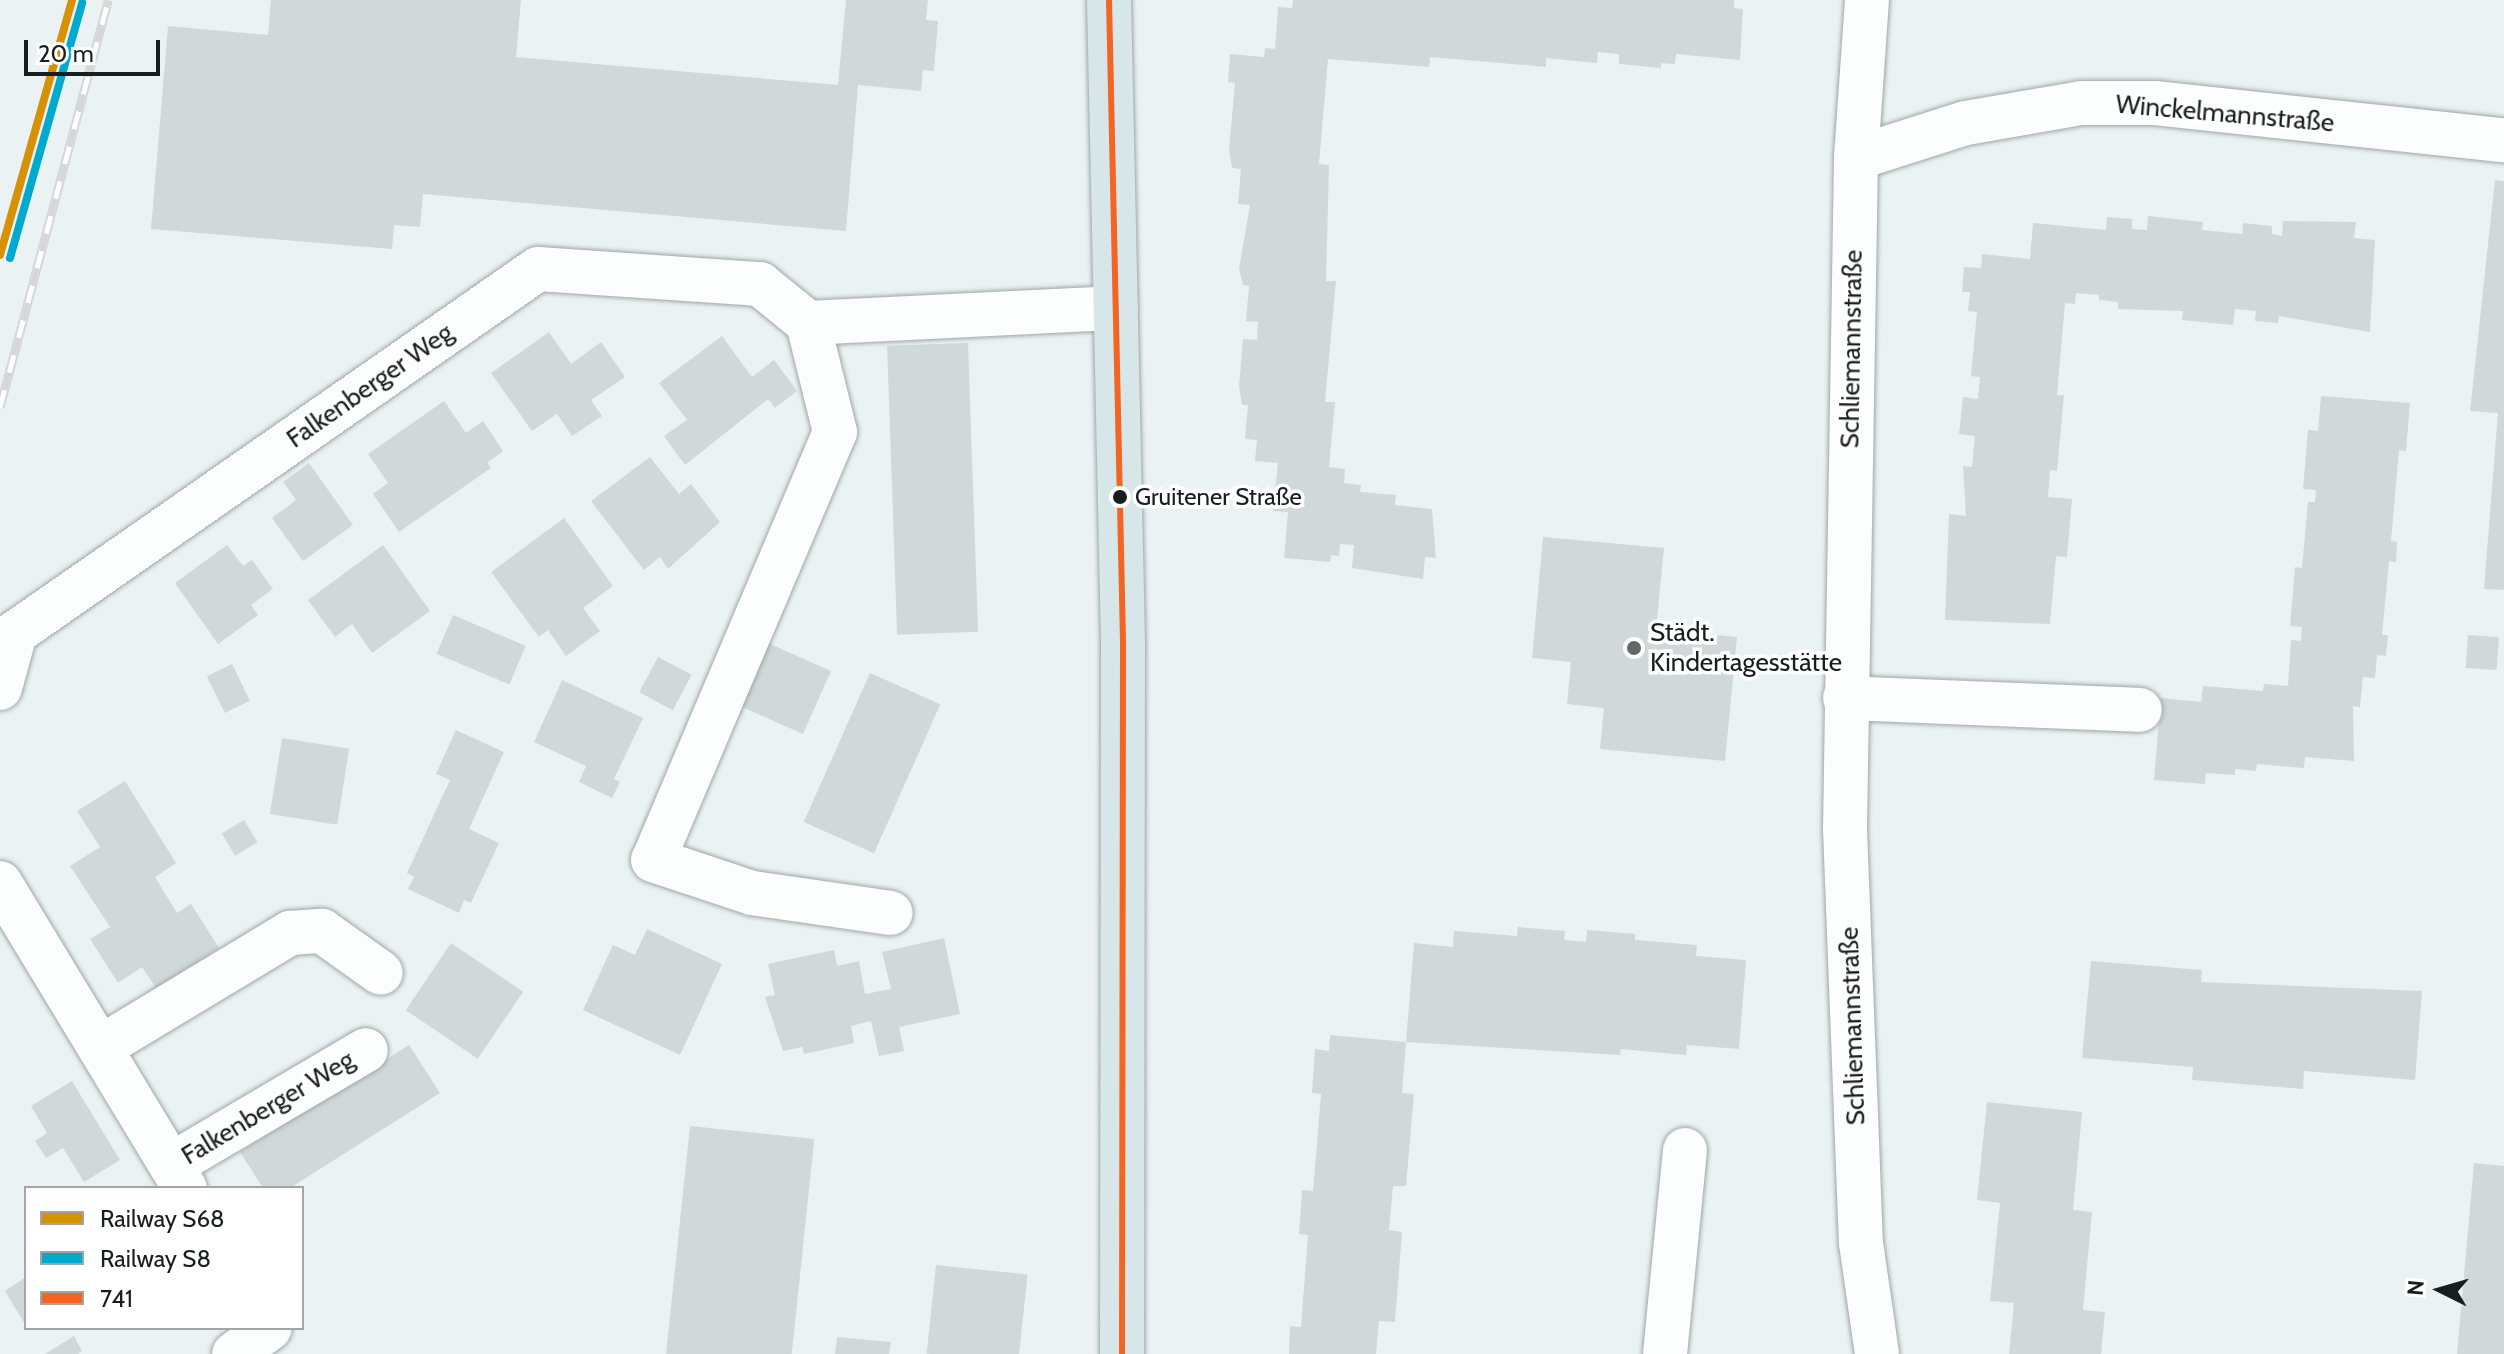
<!DOCTYPE html>
<meta charset="utf-8">
<style>
body{margin:0}
#map{position:relative;width:2504px;height:1354px;overflow:hidden;background:#eaf2f4;font-family:Cabin,sans-serif}
div>[style]{position:absolute}
[style*='--x']{left:calc(var(--x)*1px);top:calc(var(--y)*1px);width:calc(var(--w)*1px);rotate:calc(var(--a)*1deg)}
.building>*{inset:0;background:#d1d8d9;transform-origin:0 0}
.roads{filter:drop-shadow(0 0 2px #a0a6a7) drop-shadow(0 0 2px #a0a6a7)}
.minor>*{height:44px;margin:-22px;padding:0 22px;transform-origin:22px;border-radius:22px;background:#fcfdfd}
.major>*{height:44px;margin:-22px;padding:0 22px;transform-origin:22px;border-radius:22px;background:#d7e7e9}
.rail>*{height:9px;margin-top:-4.5px;transform-origin:0;background:repeating-linear-gradient(90deg,#fff 0 18px,#d5d7d7 0 36px);box-sizing:border-box;border-block:2px solid #d5d7d7}
.bus-1>*{height:6px;margin:-3px;padding:0 3px;transform-origin:3px;border-radius:3px;background:#f26522}
.rail-1>*{height:8px;margin:-4px;padding:0 4px;transform-origin:4px;border-radius:4px;background:#d69105}
.rail-2>*{height:8px;margin:-4px;padding:0 4px;transform-origin:4px;border-radius:4px;background:#00a9ce}
.dots>*{width:22px;height:22px;translate:-50% -50%;box-sizing:border-box;border:4px solid #fff;border-radius:50%}
span{translate:-50% -50%;white-space:nowrap;text-align:center;line-height:1.15;-webkit-text-stroke:7px #fff;paint-order:stroke}
.bus-label{font-size:24px;color:#181d1f}
.left{translate:0 -50%;text-align:left}
.street-label{font-size:26px;color:#181d1f}
.poi-label{font-size:26px;color:#181d1f}
.legend{position:absolute;left:24px;top:1186px;width:280px;height:144px;box-sizing:border-box;background:#fff;border:2px solid #a3a5a5;margin:0;padding:10px 14px;list-style:none;font-size:24px;color:#181d1f}
.legend li{display:flex;align-items:center;gap:16px;height:40px}
.legend b{width:40px;border:2px solid #a3a5a5}
.north{position:absolute;left:2400px;top:1250px;width:80px;height:80px;-webkit-text-stroke:6px #fff;paint-order:stroke;rotate:275deg;font-size:22px;font-weight:700;line-height:32px;text-align:center;color:#181d1f}
.north::after{content:'';display:block;margin:auto;width:28px;height:36px;background:#181d1f;clip-path:polygon(50% 0,100% 100%,50% 72%,0 100%)}
.scale{position:absolute;left:24px;top:40px;width:136px;height:36px;box-sizing:border-box;border:4px solid #181d1f;border-top:0;padding-left:10px;font-size:24px;line-height:28px;white-space:nowrap;color:#181d1f;-webkit-text-stroke:6px #fff;paint-order:stroke}
</style>
<div id="map">
<div class="building">
<i style="clip-path:polygon(271px 0,521px 0,516px 57px,838px 85px,846px 0,928px 0,926px 20px,938px 21px,934px 71px,923px 70px,921px 91px,858px 85px,846px 231px,423px 194px,420px 227px,394px 225px,392px 249px,151px 229px,168px 26px,268px 35px)"></i>
<i style="clip-path:polygon(1293px 0,1734px 0,1734px 8px,1743px 9px,1740px 60px,1676px 54px,1675px 64px,1661px 63px,1661px 68px,1619px 64px,1619px 54px,1598px 52px,1597px 63px,1546px 58px,1546px 67px,1430px 57px,1429px 67px,1328px 59px,1319px 164px,1329px 165px,1326px 281px,1336px 281px,1325px 402px,1335px 402px,1329px 467px,1345px 469px,1344px 483px,1361px 485px,1360px 492px,1396px 495px,1395px 505px,1432px 509px,1436px 558px,1425px 557px,1423px 579px,1352px 568px,1354px 545px,1340px 544px,1339px 556px,1331px 555px,1330px 562px,1284px 558px,1288px 512px,1273px 511px,1278px 463px,1255px 461px,1257px 440px,1245px 439px,1248px 405px,1242px 405px,1239px 387px,1243px 339px,1257px 340px,1258px 322px,1246px 321px,1249px 286px,1243px 285px,1239px 269px,1250px 205px,1238px 204px,1241px 169px,1232px 168px,1229px 150px,1235px 83px,1228px 82px,1230px 54px,1264px 57px,1265px 48px,1275px 49px,1278px 7px,1292px 8px)"></i>
<i style="clip-path:polygon(2495px 180px,2504px 181px,2504px 590px,2484px 589px,2498px 413px,2470px 411px)"></i>
<i style="clip-path:polygon(2148px 216px,2203px 222px,2202px 230px,2242px 234px,2243px 223px,2272px 226px,2272px 234px,2282px 236px,2283px 221px,2356px 222px,2354px 238px,2375px 240px,2370px 332px,2279px 316px,2278px 323px,2255px 321px,2256px 311px,2235px 309px,2233px 325px,2182px 320px,2183px 311px,2118px 309px,2118px 302px,2099px 300px,2099px 295px,2076px 293px,2075px 304px,2065px 303px,2057px 395px,2064px 395px,2057px 471px,2050px 470px,2048px 497px,2072px 499px,2067px 557px,2056px 556px,2050px 624px,1945px 620px,1949px 514px,1966px 516px,1963px 466px,1972px 467px,1975px 436px,1959px 434px,1963px 397px,1978px 399px,1980px 377px,1971px 376px,1977px 312px,1968px 311px,1970px 292px,1962px 292px,1964px 267px,1981px 268px,1982px 254px,2030px 259px,2033px 223px,2106px 230px,2107px 217px,2132px 219px,2132px 229px,2147px 230px)"></i>
<i style="clip-path:polygon(549px 332px,571px 364px,601px 342px,625px 377px,591px 400px,602px 416px,572px 436px,557px 414px,532px 431px,491px 373px)"></i>
<i style="clip-path:polygon(722px 336px,752px 377px,774px 360px,797px 391px,775px 408px,768px 399px,685px 465px,664px 436px,687px 420px,659px 383px)"></i>
<i style="left:968px;top:343px;width:289px;height:81px;rotate:88deg"></i>
<i style="clip-path:polygon(2321px 396px,2410px 403px,2406px 451px,2399px 450px,2391px 541px,2397px 542px,2396px 562px,2389px 561px,2382px 635px,2388px 635px,2386px 656px,2377px 655px,2375px 678px,2363px 677px,2360px 707px,2353px 706px,2354px 761px,2305px 757px,2304px 768px,2257px 764px,2256px 771px,2235px 769px,2235px 775px,2206px 773px,2205px 784px,2154px 780px,2161px 698px,2201px 702px,2203px 686px,2263px 691px,2264px 684px,2288px 686px,2291px 640px,2301px 641px,2302px 627px,2290px 626px,2295px 567px,2302px 568px,2308px 502px,2315px 502px,2316px 490px,2303px 489px,2308px 430px,2318px 431px)"></i>
<i style="clip-path:polygon(444px 401px,466px 433px,483px 421px,503px 451px,487px 463px,491px 468px,399px 532px,373px 494px,388px 483px,368px 454px)"></i>
<i style="clip-path:polygon(650px 457px,679px 494px,691px 484px,720px 522px,668px 569px,660px 557px,644px 570px,591px 501px)"></i>
<i style="clip-path:polygon(309px 463px,353px 525px,303px 561px,272px 518px,296px 500px,283px 482px)"></i>
<i style="clip-path:polygon(564px 518px,613px 586px,583px 608px,600px 631px,566px 656px,548px 630px,539px 637px,491px 572px)"></i>
<i style="clip-path:polygon(1543px 537px,1664px 548px,1656px 629px,1737px 637px,1725px 761px,1600px 749px,1604px 708px,1567px 704px,1571px 662px,1532px 658px)"></i>
<i style="clip-path:polygon(227px 545px,243px 566px,252px 560px,273px 589px,251px 605px,258px 615px,218px 644px,175px 583px)"></i>
<i style="clip-path:polygon(383px 545px,430px 611px,372px 653px,352px 624px,335px 637px,308px 600px)"></i>
<i style="left:453px;top:615px;width:79px;height:42px;rotate:23deg"></i>
<i style="left:2468px;top:635px;width:31px;height:33px;rotate:4deg"></i>
<i style="left:768px;top:643px;width:69px;height:69px;rotate:24deg"></i>
<i style="left:658px;top:657px;width:38px;height:40px;rotate:28deg"></i>
<i style="left:232px;top:664px;width:41px;height:28px;rotate:64deg"></i>
<i style="left:870px;top:673px;width:77px;height:163px;rotate:24deg"></i>
<i style="clip-path:polygon(562px 680px,643px 718px,614px 779px,620px 782px,612px 798px,579px 782px,586px 766px,534px 742px)"></i>
<i style="clip-path:polygon(456px 730px,504px 752px,469px 829px,499px 843px,471px 903px,464px 900px,459px 913px,408px 889px,414px 877px,407px 873px,450px 780px,436px 774px)"></i>
<i style="left:282px;top:738px;width:68px;height:77px;rotate:9deg"></i>
<i style="clip-path:polygon(125px 781px,176px 863px,155px 877px,177px 913px,191px 904px,219px 948px,156px 988px,142px 967px,118px 983px,90px 939px,110px 927px,70px 866px,100px 847px,77px 811px)"></i>
<i style="left:244px;top:820px;width:26px;height:26px;rotate:59deg"></i>
<i style="clip-path:polygon(1518px 927px,1565px 931px,1564px 940px,1586px 942px,1587px 930px,1635px 934px,1635px 940px,1697px 945px,1696px 956px,1746px 960px,1739px 1049px,1687px 1045px,1686px 1055px,1621px 1049px,1620px 1055px,1406px 1042px,1414px 943px,1453px 947px,1454px 931px,1517px 936px)"></i>
<i style="clip-path:polygon(647px 929px,722px 964px,680px 1055px,583px 1010px,613px 945px,635px 955px)"></i>
<i style="clip-path:polygon(944px 938px,960px 1014px,899px 1027px,904px 1051px,879px 1056px,871px 1021px,851px 1026px,854px 1043px,804px 1054px,802px 1047px,783px 1051px,765px 997px,775px 995px,768px 964px,834px 950px,837px 966px,859px 961px,865px 994px,891px 989px,882px 952px)"></i>
<i style="left:451px;top:943px;width:87px;height:81px;rotate:34deg"></i>
<i style="clip-path:polygon(2091px 961px,2202px 970px,2201px 982px,2422px 991px,2415px 1080px,2304px 1071px,2303px 1089px,2192px 1080px,2193px 1067px,2082px 1058px)"></i>
<i style="clip-path:polygon(1330px 1035px,1406px 1042px,1402px 1093px,1414px 1094px,1406px 1186px,1393px 1186px,1389px 1230px,1402px 1232px,1395px 1322px,1379px 1321px,1376px 1354px,1289px 1354px,1290px 1326px,1301px 1327px,1308px 1235px,1299px 1234px,1302px 1190px,1313px 1191px,1321px 1094px,1312px 1093px,1315px 1049px,1329px 1051px)"></i>
<i style="clip-path:polygon(409px 1045px,440px 1093px,290px 1188px,263px 1188px,240px 1152px)"></i>
<i style="clip-path:polygon(72px 1081px,120px 1160px,84px 1182px,63px 1148px,46px 1158px,35px 1141px,47px 1133px,31px 1106px)"></i>
<i style="clip-path:polygon(1987px 1102px,2082px 1112px,2073px 1210px,2092px 1212px,2083px 1310px,2105px 1312px,2101px 1354px,2009px 1354px,2014px 1303px,1990px 1301px,2000px 1203px,1977px 1200px)"></i>
<i style="left:690px;top:1126px;width:125px;height:229px;rotate:6deg"></i>
<i style="clip-path:polygon(2474px 1163px,2504px 1166px,2504px 1354px,2457px 1354px)"></i>
<i style="left:936px;top:1265px;width:92px;height:89px;rotate:6deg"></i>
<i style="clip-path:polygon(26px 1277px,26px 1326px,5px 1291px)"></i>
<i style="clip-path:polygon(74px 1336px,82px 1351px,78px 1354px,45px 1354px)"></i>
<i style="clip-path:polygon(837px 1337px,891px 1342px,889px 1354px,835px 1354px)"></i>
</div>
<div class="roads">
<div class="minor">
<i style="--x:1867;--y:0;--w:158;--a:94"></i>
<i style="--x:1856;--y:158;--w:671;--a:90.94"></i>
<i style="--x:1845;--y:829;--w:414;--a:87.8"></i>
<i style="--x:1861;--y:1243;--w:112;--a:81.8"></i>
<i style="--x:1856;--y:158;--w:115;--a:-17.7"></i>
<i style="--x:1966;--y:123;--w:118;--a:-9.8"></i>
<i style="--x:2082;--y:103;--w:73;--a:0"></i>
<i style="--x:2155;--y:103;--w:351;--a:6.1"></i>
<i style="--x:808;--y:323;--w:112;--a:76.1"></i>
<i style="--x:835;--y:432;--w:465;--a:113"></i>
<i style="--x:653;--y:860;--w:104;--a:18.4"></i>
<i style="--x:752;--y:893;--w:140;--a:8.2"></i>
<i style="--x:0;--y:688;--w:57;--a:-74.7"></i>
<i style="--x:15;--y:633;--w:637;--a:-34.84"></i>
<i style="--x:538;--y:269;--w:223;--a:3.9"></i>
<i style="--x:760;--y:284;--w:62;--a:39.1"></i>
<i style="--x:808;--y:323;--w:308;--a:-2.8"></i>
<i style="--x:1845;--y:698;--w:295;--a:2.3"></i>
<i style="--x:0;--y:883;--w:357;--a:58.8"></i>
<i style="--x:101;--y:1047;--w:221;--a:-31.1"></i>
<i style="--x:290;--y:933;--w:32;--a:-4"></i>
<i style="--x:322;--y:931;--w:72;--a:35.4"></i>
<i style="--x:171;--y:1165;--w:226;--a:-30.5"></i>
<i style="--x:234;--y:1354;--w:44;--a:-35.8"></i>
<i style="--x:1665;--y:1354;--w:205;--a:-84.4"></i>
</div>
<div class="major">
<i style="--x:1109;--y:0;--w:644;--a:88.75"></i>
<i style="--x:1123;--y:644;--w:710;--a:90.08"></i>
</div>
</div>
<div class="rail">
<i style="--x:0;--y:407;--w:421;--a:-75.1"></i>
</div>
<div class="bus-1">
<i style="--x:1109;--y:0;--w:644;--a:88.75"></i>
<i style="--x:1123;--y:644;--w:710;--a:90.08"></i>
</div>
<div class="rail-1">
<i style="--x:0;--y:255;--w:265;--a:-74.2"></i>
</div>
<div class="rail-2">
<i style="--x:10;--y:258;--w:265;--a:-74.2"></i>
</div>
<div class="dots">
<i style="left:1120px;top:497px;background:#181d1f"></i>
<i style="left:1634px;top:648px;background:#62686a"></i>
</div>
<div class="bus-label">
<span class="left" style="left:1135px;top:497px">Gruitener Straße</span>
</div>
<div class="street-label">
<span style="left:2225px;top:114px;rotate:5deg">Winckelmannstraße</span>
<span style="left:1852px;top:349px;rotate:-89deg">Schliemannstraße</span>
<span style="left:370px;top:386px;rotate:-35deg">Falkenberger Weg</span>
<span style="left:1853px;top:1026px;rotate:-92deg">Schliemannstraße</span>
<span style="left:268px;top:1108px;rotate:-31deg">Falkenberger Weg</span>
</div>
<div class="poi-label">
<span class="left" style="left:1650px;top:648px">Städt.<br>Kindertagesstätte</span>
</div>
<ul class="legend">
<li><b style="height:10px;background:#d69105"></b>Railway S68</li>
<li><b style="height:10px;background:#00a9ce"></b>Railway S8</li>
<li><b style="height:10px;background:#f26522"></b>741</li>
</ul>
<div class="north">N</div>
<div class="scale">20 m</div>
</div>
